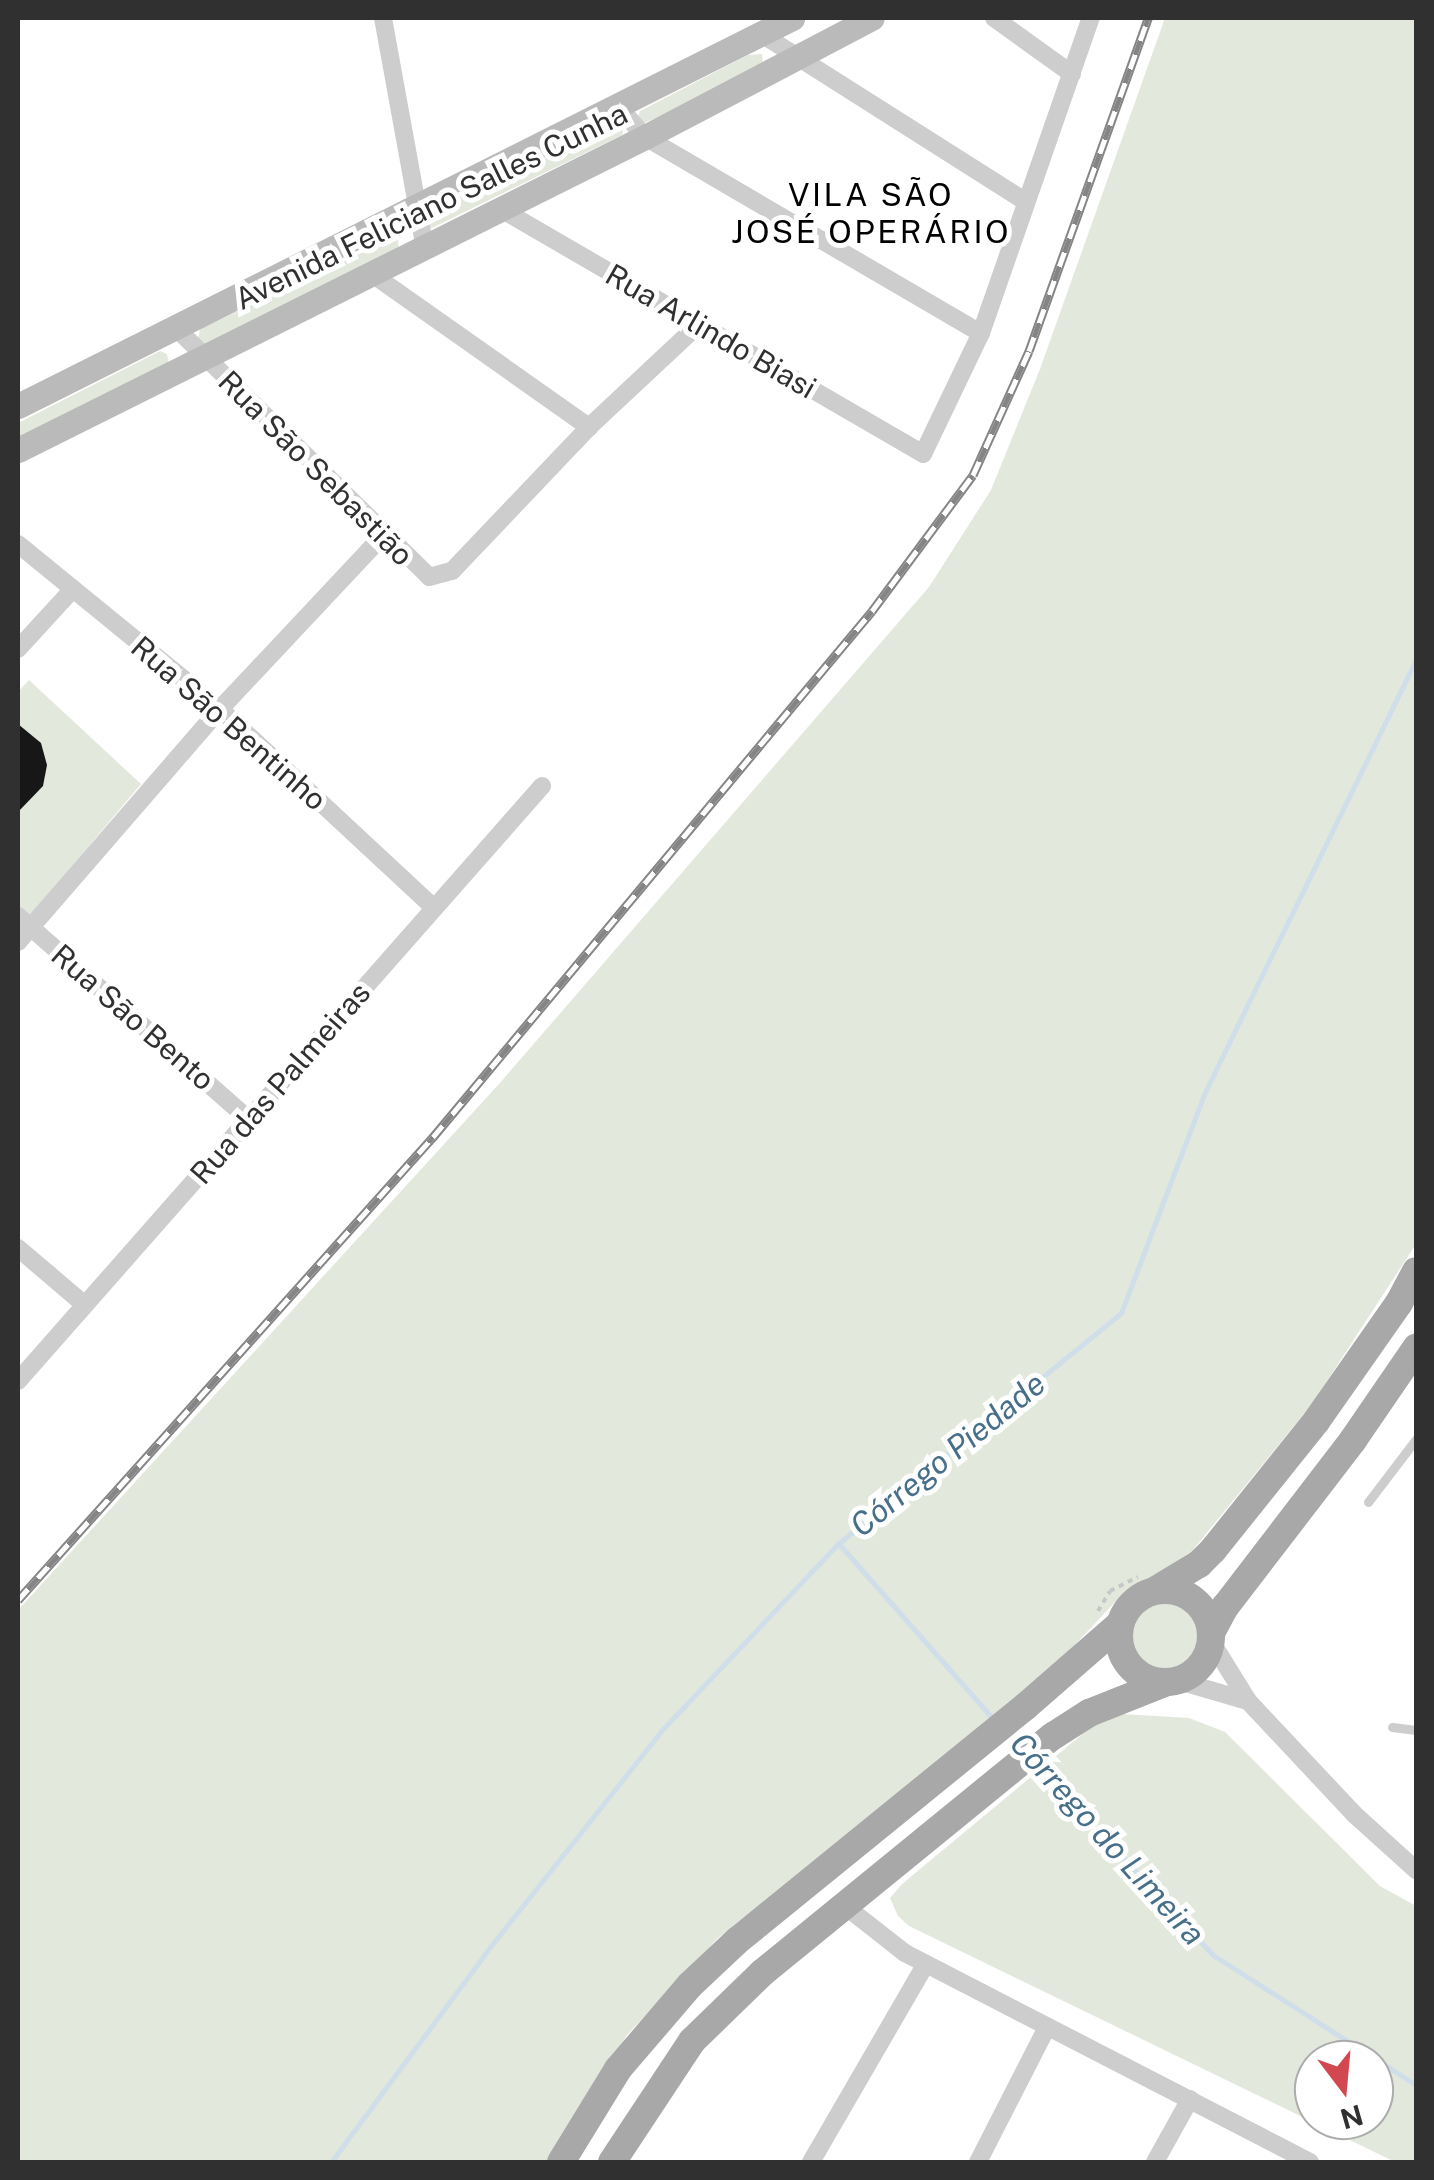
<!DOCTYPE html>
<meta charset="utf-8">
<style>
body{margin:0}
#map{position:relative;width:1434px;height:2180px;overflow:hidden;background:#fff;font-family:"Public Sans",sans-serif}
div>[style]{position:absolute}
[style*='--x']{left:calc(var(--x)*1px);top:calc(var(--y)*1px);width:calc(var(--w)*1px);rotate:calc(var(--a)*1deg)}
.green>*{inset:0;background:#e3e8dd}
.round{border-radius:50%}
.stream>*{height:5px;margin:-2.5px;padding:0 2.5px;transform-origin:2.5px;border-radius:2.5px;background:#cfdee9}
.building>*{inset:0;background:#171717}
.path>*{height:4px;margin-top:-2px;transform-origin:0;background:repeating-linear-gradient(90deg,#c7c7c7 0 5px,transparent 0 10px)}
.lane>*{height:9px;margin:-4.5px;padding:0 4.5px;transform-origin:4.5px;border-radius:4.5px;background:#cdcdcd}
.street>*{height:18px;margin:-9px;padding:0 9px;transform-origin:9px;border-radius:9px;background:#cdcdcd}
.secondary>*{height:25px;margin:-12.5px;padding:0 12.5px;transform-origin:12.5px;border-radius:12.5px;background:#bababa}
.primary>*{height:28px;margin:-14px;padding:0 14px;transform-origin:14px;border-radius:14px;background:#a8a8a8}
.primary>.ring{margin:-14px;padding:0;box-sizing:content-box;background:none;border:28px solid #a8a8a8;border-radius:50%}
.rail>*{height:9px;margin-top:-4.5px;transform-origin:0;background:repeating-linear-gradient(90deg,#fff 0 15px,#858585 0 30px);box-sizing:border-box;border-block:2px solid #858585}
span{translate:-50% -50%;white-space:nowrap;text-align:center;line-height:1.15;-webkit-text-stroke:10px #fff;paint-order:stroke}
.street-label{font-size:30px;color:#303030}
.neighbourhood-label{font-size:32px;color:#000;letter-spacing:2.5px}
.water-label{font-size:32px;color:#476f8a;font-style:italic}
.frame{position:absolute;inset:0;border:20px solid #303030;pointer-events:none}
.north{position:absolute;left:1294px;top:2040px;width:100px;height:100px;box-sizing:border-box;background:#fff;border:2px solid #acacac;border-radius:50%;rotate:164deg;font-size:28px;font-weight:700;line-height:40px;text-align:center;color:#303030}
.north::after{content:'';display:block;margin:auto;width:35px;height:45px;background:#d24851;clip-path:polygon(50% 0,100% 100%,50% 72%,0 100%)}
</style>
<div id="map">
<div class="green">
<i style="clip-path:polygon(1165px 18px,1416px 18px,1416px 1244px,1312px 1404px,1192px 1551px,1115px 1602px,1042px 1680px,718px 1938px,627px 2035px,548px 2162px,18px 2162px,18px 1610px,499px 1084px,929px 587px,991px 490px,1040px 369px)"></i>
<i style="clip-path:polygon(762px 54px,763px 63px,677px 109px,644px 123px,638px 117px,640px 111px,748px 55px)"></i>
<i style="clip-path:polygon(613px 121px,624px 127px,622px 135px,430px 229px,425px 226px,424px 218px)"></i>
<i style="clip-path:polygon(389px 240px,398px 240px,399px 251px,205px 346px,198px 340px,200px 329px)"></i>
<i style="clip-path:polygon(160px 351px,167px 354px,169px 365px,18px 445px,18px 423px)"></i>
<i style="clip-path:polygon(29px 680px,141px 784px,29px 917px,18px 906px,18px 692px)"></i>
<i class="round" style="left:1123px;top:1595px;width:82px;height:82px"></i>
<i style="clip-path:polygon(evenodd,1122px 1714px,1189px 1718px,1225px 1732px,1380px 1886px,1416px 1906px,1416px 2162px,1395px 2162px,909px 1926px,898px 1916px,890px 1898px,902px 1884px,1091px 1727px,1122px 1714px,1314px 2060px,1374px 2060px,1374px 2120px,1314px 2120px,1314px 2060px)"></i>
</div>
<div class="stream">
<i style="--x:839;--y:1544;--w:235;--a:48.6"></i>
<i style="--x:1036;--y:1764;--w:260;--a:47.2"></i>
<i style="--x:1213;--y:1955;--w:241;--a:32.6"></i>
<i style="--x:331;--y:2162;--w:274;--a:-53.5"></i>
<i style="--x:494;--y:1942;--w:269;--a:-51.6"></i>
<i style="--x:661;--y:1731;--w:259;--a:-46.6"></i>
<i style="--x:839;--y:1543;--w:364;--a:-39.2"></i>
<i style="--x:1121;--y:1313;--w:236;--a:-69.2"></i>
<i style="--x:1205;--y:1092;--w:482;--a:-64"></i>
</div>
<div class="building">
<i style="clip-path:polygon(18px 724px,41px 743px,47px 765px,43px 786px,18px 812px)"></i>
</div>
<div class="path">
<i style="--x:1098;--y:1611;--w:23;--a:-59"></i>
<i style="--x:1110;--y:1591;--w:31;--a:-27"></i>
</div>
<div class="lane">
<i style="--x:1368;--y:1502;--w:79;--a:-52.7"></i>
<i style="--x:1392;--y:1727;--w:24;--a:7"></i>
</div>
<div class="street">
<i style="--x:383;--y:18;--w:235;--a:79.7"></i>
<i style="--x:994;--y:18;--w:96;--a:35.7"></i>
<i style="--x:760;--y:33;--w:315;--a:32.4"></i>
<i style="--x:618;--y:106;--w:41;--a:48.9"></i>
<i style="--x:645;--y:137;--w:389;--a:30.3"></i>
<i style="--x:499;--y:208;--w:490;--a:30.1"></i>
<i style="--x:923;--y:454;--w:134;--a:-64.4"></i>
<i style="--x:981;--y:333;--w:334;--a:-70.8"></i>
<i style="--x:372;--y:274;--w:266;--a:35.2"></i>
<i style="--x:589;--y:427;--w:151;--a:-43.1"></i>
<i style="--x:174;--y:326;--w:358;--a:44.5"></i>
<i style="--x:429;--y:577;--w:24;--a:-15"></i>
<i style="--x:452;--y:571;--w:199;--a:-46.4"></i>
<i style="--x:18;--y:544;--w:261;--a:39.2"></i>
<i style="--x:220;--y:709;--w:292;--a:42.9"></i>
<i style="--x:18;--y:649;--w:81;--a:-47.5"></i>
<i style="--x:18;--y:916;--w:307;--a:41.4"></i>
<i style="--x:18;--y:942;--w:308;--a:-49.1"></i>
<i style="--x:220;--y:709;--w:243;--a:-46.8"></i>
<i style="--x:18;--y:1248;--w:88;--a:40.4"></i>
<i style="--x:18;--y:1381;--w:793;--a:-48.63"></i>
<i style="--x:1211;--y:1641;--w:70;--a:58.3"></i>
<i style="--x:1248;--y:1701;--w:155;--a:46.8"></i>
<i style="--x:1354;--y:1814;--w:84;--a:42.1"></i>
<i style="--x:1176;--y:1680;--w:75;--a:16.3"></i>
<i style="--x:845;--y:1906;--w:76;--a:38.1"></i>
<i style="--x:905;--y:1953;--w:456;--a:27.3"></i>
<i style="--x:811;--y:2162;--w:229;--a:-59.9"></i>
<i style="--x:978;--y:2162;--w:152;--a:-62.9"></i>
<i style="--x:1155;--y:2162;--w:72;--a:-60.9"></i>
</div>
<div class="secondary">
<i style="--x:18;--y:406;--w:866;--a:-26.62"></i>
<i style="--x:18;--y:450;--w:701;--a:-26.53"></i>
<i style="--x:645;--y:137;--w:256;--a:-27.7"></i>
</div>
<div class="primary">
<i style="--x:1156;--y:1590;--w:50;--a:-31.2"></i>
<i style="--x:1199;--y:1564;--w:20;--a:-45"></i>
<i style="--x:1213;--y:1550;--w:166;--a:-51.3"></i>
<i style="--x:1317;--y:1420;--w:143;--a:-55"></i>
<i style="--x:1399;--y:1303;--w:36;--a:-62"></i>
<i class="ring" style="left:1119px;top:1590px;width:64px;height:64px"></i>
<i style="--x:1211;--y:1633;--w:30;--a:-62"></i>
<i style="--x:1225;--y:1607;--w:210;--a:-52.5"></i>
<i style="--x:1353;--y:1440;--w:112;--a:-55.6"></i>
<i style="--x:561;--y:2162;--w:109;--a:-58.5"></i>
<i style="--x:618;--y:2069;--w:111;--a:-49.4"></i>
<i style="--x:690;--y:1985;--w:66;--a:-43.2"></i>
<i style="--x:738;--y:1940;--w:371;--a:-39.1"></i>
<i style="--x:1026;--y:1706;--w:125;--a:-41.1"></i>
<i style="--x:612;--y:2162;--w:145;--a:-56.5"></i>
<i style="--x:692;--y:2041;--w:98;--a:-44.2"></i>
<i style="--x:762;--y:1973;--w:375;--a:-39.2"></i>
<i style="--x:1053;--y:1736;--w:43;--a:-32.6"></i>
<i style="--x:1089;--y:1713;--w:84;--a:-21.7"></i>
</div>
<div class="rail">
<i style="--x:18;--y:1600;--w:622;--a:-48.13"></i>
<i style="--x:433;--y:1137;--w:685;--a:-50.15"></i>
<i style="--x:872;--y:611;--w:169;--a:-53.4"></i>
<i style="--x:973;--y:475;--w:136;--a:-65.7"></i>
<i style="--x:1029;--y:351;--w:354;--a:-70.3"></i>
</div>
<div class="street-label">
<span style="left:431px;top:206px;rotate:-26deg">Avenida Feliciano Salles Cunha</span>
<span style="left:711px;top:331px;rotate:30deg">Rua Arlindo Biasi</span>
<span style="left:316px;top:468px;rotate:45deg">Rua São Sebastião</span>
<span style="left:229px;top:723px;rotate:41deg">Rua São Bentinho</span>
<span style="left:133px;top:1017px;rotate:41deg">Rua São Bento</span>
<span style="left:280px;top:1083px;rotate:-49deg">Rua das Palmeiras</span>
</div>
<div class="neighbourhood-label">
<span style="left:871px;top:214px">VILA SÃO<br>JOSÉ OPERÁRIO</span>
</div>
<div class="water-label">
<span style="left:948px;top:1455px;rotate:-39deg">Córrego Piedade</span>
<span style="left:1107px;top:1839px;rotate:48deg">Córrego do Limeira</span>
</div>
<div class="frame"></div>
<div class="north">N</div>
</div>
